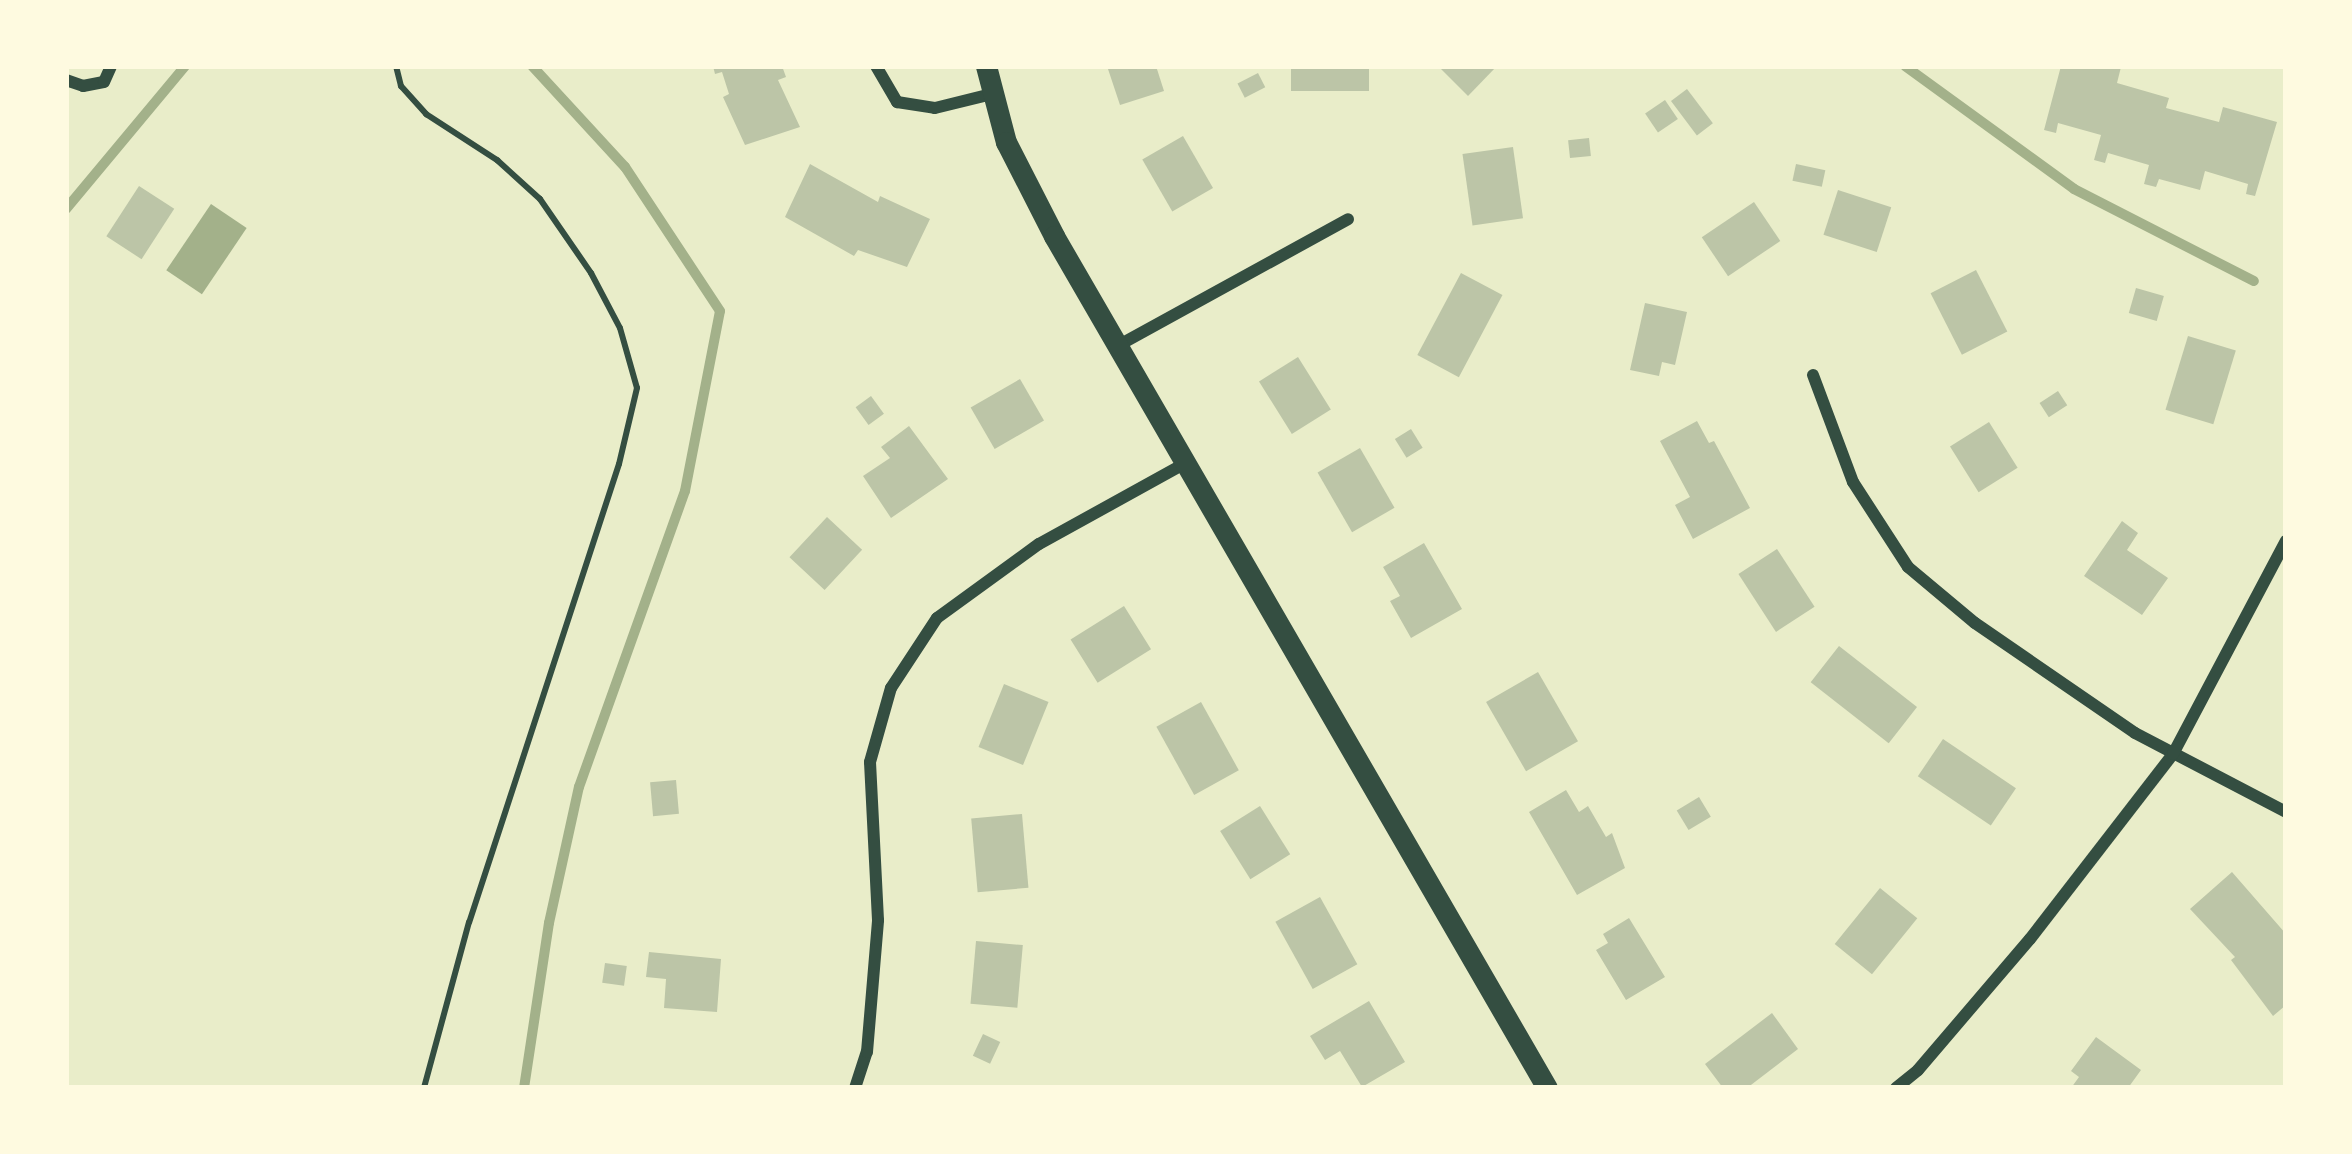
<!DOCTYPE html>
<style>
body{margin:0}
#map{position:relative;width:2352px;height:1154px;overflow:hidden;background:#e9edc9;font-family:Karla,sans-serif}
div>[style]{position:absolute}
[style*='--x']{left:calc(var(--x)*1px);top:calc(var(--y)*1px);width:calc(var(--w)*1px);rotate:calc(var(--a)*1deg)}
.water>*{inset:0;background:#a3b18a;transform-origin:0 0}
.stream>*{height:10px;margin:-5px;padding:0 5px;transform-origin:5px;border-radius:5px;background:#a3b18a}
.building>*{inset:0;background:#bcc5a7;transform-origin:0 0}
.path>*{height:6px;margin:-3px;padding:0 3px;transform-origin:3px;border-radius:3px;background:#344e41}
.minor>*{height:12px;margin:-6px;padding:0 6px;transform-origin:6px;border-radius:6px;background:#344e41}
.tertiary>*{height:21px;margin:-10.5px;padding:0 10.5px;transform-origin:10.5px;border-radius:10.5px;background:#344e41}
span{translate:-50% -50%;white-space:nowrap;text-align:center;line-height:1.15;-webkit-text-stroke:9px #fefae0;paint-order:stroke}
.frame{position:absolute;inset:0;border:69px solid #fefae0;pointer-events:none}
</style>
<div id="map">
<div class="water">
<i style="left:211px;top:204px;width:43px;height:80px;rotate:34deg"></i>
</div>
<div class="stream">
<i style="--x:1905;--y:66;--w:209;--a:36"></i>
<i style="--x:2074;--y:189;--w:202;--a:27.1"></i>
<i style="--x:66;--y:209;--w:186;--a:-50.2"></i>
<i style="--x:524;--y:1088;--w:167;--a:-81.4"></i>
<i style="--x:549;--y:923;--w:139;--a:-77.6"></i>
<i style="--x:579;--y:787;--w:314;--a:-70.3"></i>
<i style="--x:685;--y:491;--w:183;--a:-79"></i>
<i style="--x:720;--y:311;--w:173;--a:-123.4"></i>
<i style="--x:625;--y:167;--w:137;--a:-132.6"></i>
</div>
<div class="building">
<i style="clip-path:polygon(713px 66px,782px 66px,786px 77px,778px 80px,800px 127px,745px 145px,723px 97px,729px 94px,722px 72px,715px 74px)"></i>
<i style="clip-path:polygon(1107px 66px,1156px 66px,1164px 91px,1120px 105px)"></i>
<i style="left:1291px;top:66px;width:78px;height:25px"></i>
<i style="clip-path:polygon(1438px 66px,1497px 66px,1468px 96px)"></i>
<i style="clip-path:polygon(2061px 66px,2121px 67px,2117px 83px,2169px 98px,2166px 108px,2219px 122px,2223px 107px,2277px 122px,2255px 196px,2246px 194px,2248px 184px,2205px 171px,2200px 190px,2159px 179px,2156px 187px,2144px 184px,2149px 165px,2108px 153px,2105px 163px,2094px 160px,2101px 135px,2058px 123px,2056px 133px,2044px 130px)"></i>
<i style="left:1258px;top:73px;width:16px;height:23px;rotate:63deg"></i>
<i style="left:1687px;top:89px;width:43px;height:20px;rotate:53deg"></i>
<i style="left:1665px;top:100px;width:23px;height:24px;rotate:56deg"></i>
<i style="left:1183px;top:136px;width:60px;height:47px;rotate:60deg"></i>
<i style="left:1589px;top:138px;width:18px;height:21px;rotate:84deg"></i>
<i style="left:1513px;top:147px;width:72px;height:51px;rotate:82deg"></i>
<i style="clip-path:polygon(810px 164px,878px 202px,880px 196px,930px 219px,907px 267px,858px 250px,854px 256px,785px 217px)"></i>
<i style="left:1796px;top:164px;width:30px;height:17px;rotate:12deg"></i>
<i style="left:139px;top:186px;width:42px;height:60px;rotate:33deg"></i>
<i style="left:1838px;top:190px;width:56px;height:47px;rotate:18deg"></i>
<i style="left:1754px;top:202px;width:47px;height:63px;rotate:56deg"></i>
<i style="left:1976px;top:270px;width:69px;height:51px;rotate:63deg"></i>
<i style="left:1461px;top:273px;width:47px;height:93px;rotate:28deg"></i>
<i style="left:2136px;top:288px;width:29px;height:26px;rotate:16deg"></i>
<i style="clip-path:polygon(1645px 303px,1687px 312px,1675px 365px,1662px 362px,1659px 376px,1630px 370px)"></i>
<i style="left:2188px;top:336px;width:50px;height:77px;rotate:17deg"></i>
<i style="left:1298px;top:357px;width:62px;height:46px;rotate:58deg"></i>
<i style="left:1020px;top:379px;width:48px;height:57px;rotate:60deg"></i>
<i style="left:2058px;top:391px;width:17px;height:22px;rotate:57deg"></i>
<i style="left:871px;top:396px;width:22px;height:19px;rotate:54deg"></i>
<i style="clip-path:polygon(1697px 421px,1709px 443px,1714px 441px,1750px 508px,1693px 539px,1675px 505px,1690px 497px,1660px 441px)"></i>
<i style="left:1989px;top:422px;width:54px;height:46px;rotate:58deg"></i>
<i style="clip-path:polygon(909px 426px,948px 479px,891px 518px,863px 476px,890px 458px,881px 447px)"></i>
<i style="left:1411px;top:429px;width:22px;height:19px;rotate:58deg"></i>
<i style="left:1360px;top:448px;width:69px;height:49px;rotate:60deg"></i>
<i style="left:827px;top:517px;width:48px;height:55px;rotate:43deg"></i>
<i style="clip-path:polygon(2122px 521px,2138px 533px,2127px 550px,2168px 578px,2142px 615px,2084px 576px)"></i>
<i style="clip-path:polygon(1424px 543px,1462px 609px,1411px 638px,1390px 601px,1400px 596px,1383px 567px)"></i>
<i style="left:1777px;top:549px;width:69px;height:46px;rotate:57deg"></i>
<i style="left:1124px;top:606px;width:51px;height:63px;rotate:58deg"></i>
<i style="left:1839px;top:646px;width:99px;height:46px;rotate:38deg"></i>
<i style="left:1538px;top:672px;width:80px;height:60px;rotate:60deg"></i>
<i style="left:1004px;top:684px;width:48px;height:68px;rotate:22deg"></i>
<i style="left:1201px;top:702px;width:78px;height:51px;rotate:61deg"></i>
<i style="left:1943px;top:739px;width:88px;height:45px;rotate:34deg"></i>
<i style="left:676px;top:780px;width:34px;height:26px;rotate:85deg"></i>
<i style="clip-path:polygon(1566px 790px,1579px 812px,1588px 806px,1606px 837px,1612px 833px,1625px 868px,1577px 895px,1529px 812px)"></i>
<i style="left:1699px;top:797px;width:23px;height:26px;rotate:59deg"></i>
<i style="left:1260px;top:806px;width:57px;height:47px;rotate:58deg"></i>
<i style="left:1022px;top:814px;width:74px;height:51px;rotate:85deg"></i>
<i style="clip-path:polygon(2232px 872px,2286px 934px,2286px 1005px,2273px 1016px,2231px 960px,2235px 957px,2190px 909px)"></i>
<i style="left:1880px;top:888px;width:48px;height:72px;rotate:39deg"></i>
<i style="left:1320px;top:897px;width:77px;height:51px;rotate:61deg"></i>
<i style="clip-path:polygon(1629px 918px,1665px 977px,1626px 1000px,1596px 950px,1608px 943px,1603px 934px)"></i>
<i style="left:976px;top:941px;width:47px;height:63px;rotate:5deg"></i>
<i style="clip-path:polygon(649px 952px,721px 959px,717px 1012px,664px 1008px,666px 979px,646px 977px)"></i>
<i style="left:605px;top:963px;width:22px;height:20px;rotate:8deg"></i>
<i style="clip-path:polygon(1369px 1001px,1405px 1062px,1362px 1087px,1340px 1051px,1325px 1060px,1310px 1036px)"></i>
<i style="clip-path:polygon(1772px 1013px,1798px 1049px,1747px 1088px,1723px 1088px,1705px 1064px)"></i>
<i style="left:983px;top:1034px;width:19px;height:24px;rotate:25deg"></i>
<i style="clip-path:polygon(2096px 1037px,2141px 1070px,2128px 1088px,2071px 1088px,2079px 1077px,2071px 1071px)"></i>
</div>
<div class="path">
<i style="--x:396;--y:66;--w:21;--a:76"></i>
<i style="--x:401;--y:86;--w:38;--a:48"></i>
<i style="--x:426;--y:114;--w:85;--a:32.9"></i>
<i style="--x:497;--y:160;--w:58;--a:42.2"></i>
<i style="--x:540;--y:199;--w:90;--a:55.4"></i>
<i style="--x:591;--y:273;--w:62;--a:62.2"></i>
<i style="--x:620;--y:328;--w:62;--a:74.2"></i>
<i style="--x:637;--y:388;--w:78;--a:103.3"></i>
<i style="--x:619;--y:464;--w:482;--a:108.1"></i>
<i style="--x:469;--y:922;--w:172;--a:105.2"></i>
</div>
<div class="minor">
<i style="--x:876;--y:66;--w:42;--a:59.7"></i>
<i style="--x:897;--y:102;--w:38;--a:9"></i>
<i style="--x:935;--y:108;--w:59;--a:-13.8"></i>
<i style="--x:66;--y:80;--w:18;--a:19"></i>
<i style="--x:83;--y:86;--w:21;--a:-11"></i>
<i style="--x:104;--y:82;--w:17;--a:-66"></i>
<i style="--x:1121;--y:344;--w:259;--a:-28.8"></i>
<i style="--x:1813;--y:375;--w:114;--a:69.5"></i>
<i style="--x:1853;--y:482;--w:101;--a:57.1"></i>
<i style="--x:1908;--y:567;--w:87;--a:39.9"></i>
<i style="--x:1975;--y:623;--w:194;--a:34.5"></i>
<i style="--x:2135;--y:733;--w:170;--a:27.6"></i>
<i style="--x:855;--y:1088;--w:38;--a:-72"></i>
<i style="--x:867;--y:1052;--w:132;--a:-85.2"></i>
<i style="--x:878;--y:920;--w:158;--a:-92.9"></i>
<i style="--x:870;--y:762;--w:77;--a:-74.2"></i>
<i style="--x:891;--y:688;--w:84;--a:-56.7"></i>
<i style="--x:937;--y:618;--w:126;--a:-36"></i>
<i style="--x:1039;--y:544;--w:168;--a:-28.9"></i>
<i style="--x:1896;--y:1088;--w:28;--a:-39"></i>
<i style="--x:1918;--y:1070;--w:172;--a:-49.5"></i>
<i style="--x:2030;--y:939;--w:234;--a:-52.3"></i>
<i style="--x:2173;--y:754;--w:241;--a:-62.1"></i>
</div>
<div class="tertiary">
<i style="--x:986;--y:66;--w:79;--a:75.3"></i>
<i style="--x:1006;--y:142;--w:106;--a:62.9"></i>
<i style="--x:1054;--y:236;--w:984;--a:59.94"></i>
</div>
<div class="frame"></div>
</div>
